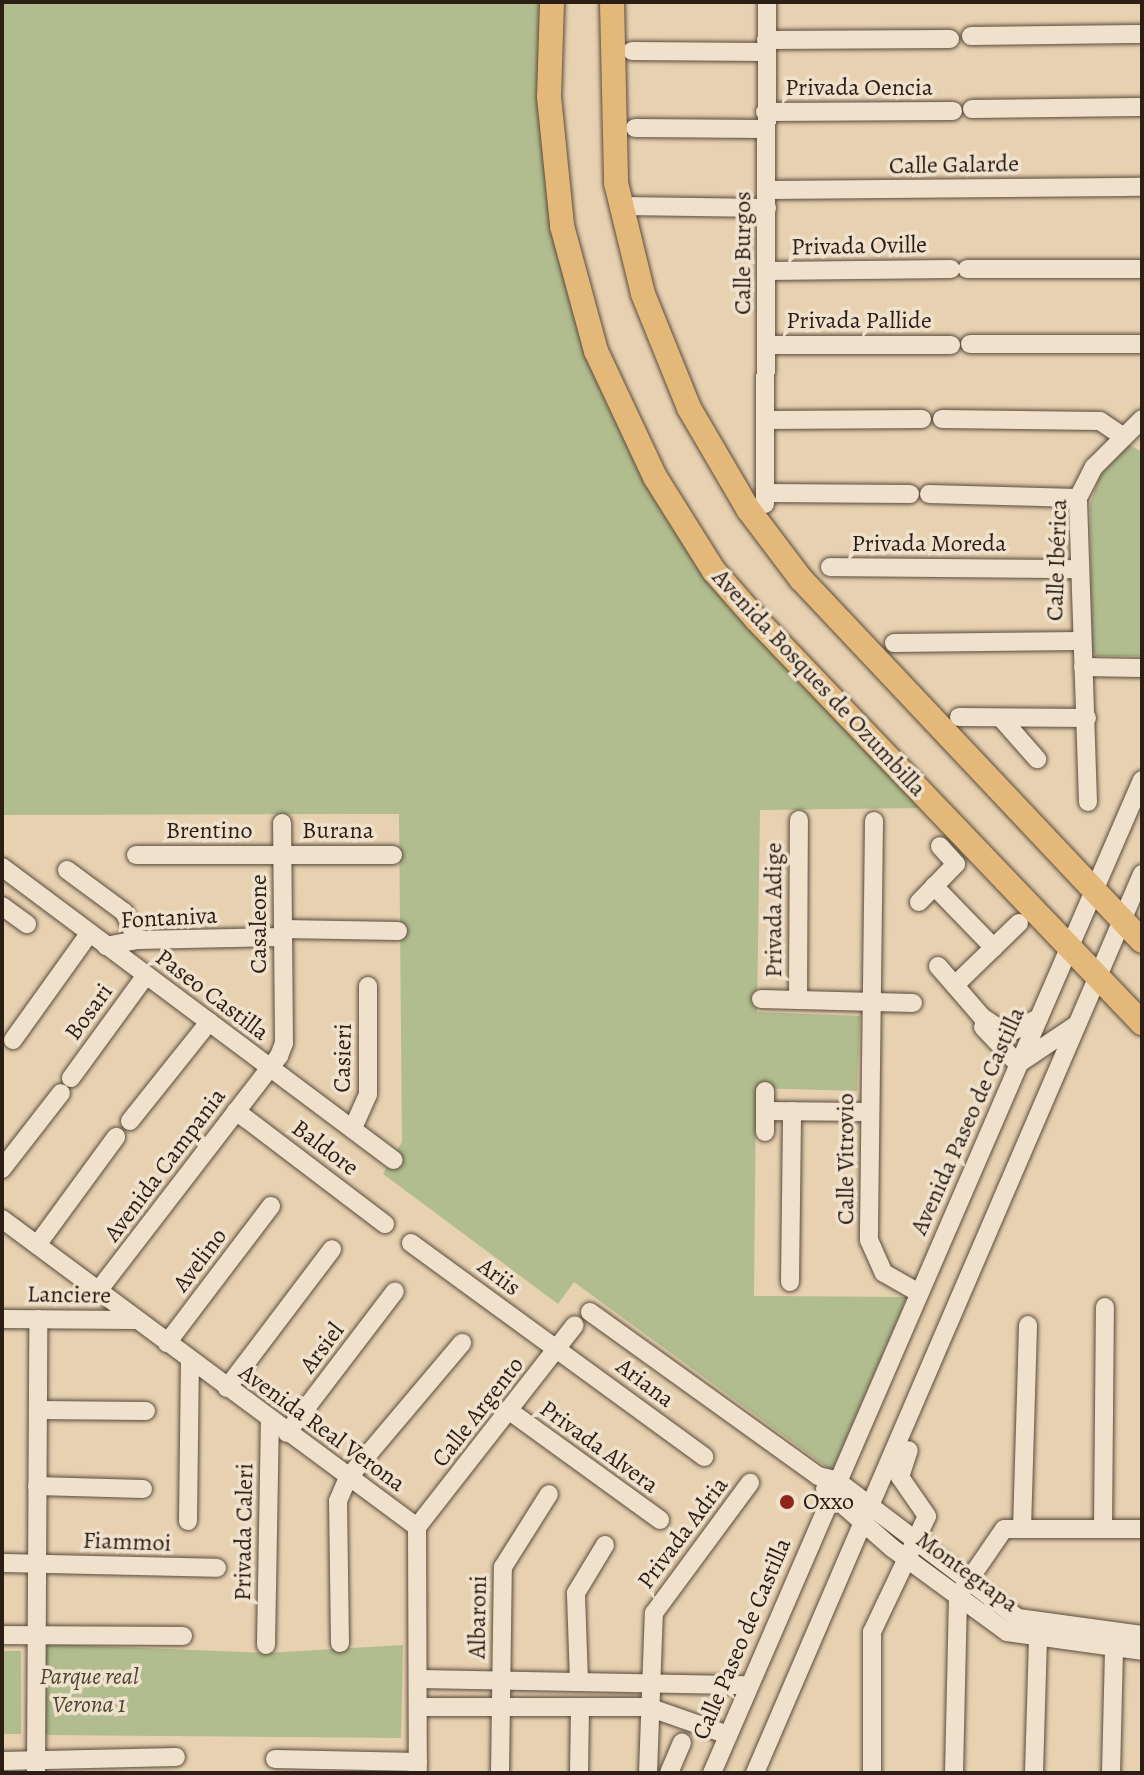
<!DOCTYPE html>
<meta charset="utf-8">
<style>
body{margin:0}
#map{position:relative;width:1144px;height:1775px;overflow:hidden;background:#e7d1b1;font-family:Alegreya,serif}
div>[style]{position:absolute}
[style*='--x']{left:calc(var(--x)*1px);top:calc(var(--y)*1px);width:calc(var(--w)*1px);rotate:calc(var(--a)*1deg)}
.green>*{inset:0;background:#b1bd8f;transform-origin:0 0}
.roads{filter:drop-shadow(0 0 2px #594b3c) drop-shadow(0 0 2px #594b3c)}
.minor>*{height:18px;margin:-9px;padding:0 9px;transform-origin:9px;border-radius:9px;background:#efe1cc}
.major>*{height:24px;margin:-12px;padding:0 12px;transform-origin:12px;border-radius:12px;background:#e4b878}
.dots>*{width:22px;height:22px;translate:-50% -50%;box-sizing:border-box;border:4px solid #efe1cc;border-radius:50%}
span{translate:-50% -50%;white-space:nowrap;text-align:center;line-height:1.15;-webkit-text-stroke:7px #efe1cc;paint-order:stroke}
.street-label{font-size:24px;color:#2a1e15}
.poi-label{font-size:24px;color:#2a1e15}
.left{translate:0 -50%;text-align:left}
.park-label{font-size:24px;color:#4c4634;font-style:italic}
.frame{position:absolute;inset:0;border:4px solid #2a1e15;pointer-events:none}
</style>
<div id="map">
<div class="green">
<i style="clip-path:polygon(2px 2px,542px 2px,587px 343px,752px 627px,920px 808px,760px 810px,757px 1012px,860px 1016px,857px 1091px,756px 1088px,754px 1296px,907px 1297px,832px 1471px,574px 1282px,558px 1304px,383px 1174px,402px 1142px,399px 814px,2px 815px)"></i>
<i style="clip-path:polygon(1128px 444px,1142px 452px,1142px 656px,1097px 656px,1092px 651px,1090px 504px,1100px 475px)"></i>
<i style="clip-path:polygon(41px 1644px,266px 1653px,403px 1645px,401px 1738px,44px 1735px)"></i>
<i style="left:2px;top:1651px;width:19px;height:83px"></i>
</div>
<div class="roads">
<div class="minor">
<i style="--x:971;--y:36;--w:171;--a:-0.7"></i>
<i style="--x:766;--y:40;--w:184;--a:-0.3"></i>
<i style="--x:632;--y:51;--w:133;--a:0.4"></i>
<i style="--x:972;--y:109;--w:170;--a:-0.7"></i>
<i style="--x:765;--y:112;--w:188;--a:-0.3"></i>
<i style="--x:635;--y:128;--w:130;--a:0.4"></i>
<i style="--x:767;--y:190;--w:375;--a:-0.5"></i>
<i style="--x:622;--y:206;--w:145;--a:0.8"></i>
<i style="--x:967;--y:269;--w:175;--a:0"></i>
<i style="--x:767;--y:271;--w:184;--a:-0.6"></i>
<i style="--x:970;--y:344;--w:172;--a:0"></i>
<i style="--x:768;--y:345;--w:183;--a:0"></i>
<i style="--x:942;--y:419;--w:158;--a:0.7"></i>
<i style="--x:1100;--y:421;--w:25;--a:34"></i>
<i style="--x:767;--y:420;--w:155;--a:-0.4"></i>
<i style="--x:766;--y:493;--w:144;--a:0.4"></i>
<i style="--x:929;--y:494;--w:149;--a:1.5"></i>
<i style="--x:765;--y:504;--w:502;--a:-89.77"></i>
<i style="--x:830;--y:567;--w:247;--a:0.5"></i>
<i style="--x:894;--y:643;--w:185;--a:-0.6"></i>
<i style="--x:1083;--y:667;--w:59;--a:1"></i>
<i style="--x:959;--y:717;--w:128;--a:0.4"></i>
<i style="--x:1001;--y:718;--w:55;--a:48.7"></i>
<i style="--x:1088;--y:802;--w:304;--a:-91.9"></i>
<i style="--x:1078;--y:498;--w:35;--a:-63"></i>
<i style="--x:1094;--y:467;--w:68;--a:-45"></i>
<i style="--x:874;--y:821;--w:419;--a:90.7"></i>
<i style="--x:869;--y:1240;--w:36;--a:66"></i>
<i style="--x:884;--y:1273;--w:40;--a:29.7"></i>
<i style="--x:136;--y:855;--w:257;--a:0"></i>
<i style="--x:2;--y:867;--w:489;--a:36.8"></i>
<i style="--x:67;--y:870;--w:71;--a:36.4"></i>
<i style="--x:124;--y:912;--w:31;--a:65"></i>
<i style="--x:934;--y:886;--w:86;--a:45.9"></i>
<i style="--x:919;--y:902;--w:53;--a:-45.8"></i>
<i style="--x:956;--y:864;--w:24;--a:-132"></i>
<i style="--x:2;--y:906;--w:31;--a:36"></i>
<i style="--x:283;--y:929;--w:115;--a:1"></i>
<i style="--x:106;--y:946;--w:32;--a:-11"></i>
<i style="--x:137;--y:940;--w:146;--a:-1.2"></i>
<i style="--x:938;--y:966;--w:67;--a:49.2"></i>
<i style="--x:982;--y:1017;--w:30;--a:34"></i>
<i style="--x:1007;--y:1034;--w:36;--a:-27"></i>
<i style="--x:955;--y:985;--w:89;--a:-44.1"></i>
<i style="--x:761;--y:999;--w:152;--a:1.5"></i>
<i style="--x:798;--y:1000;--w:180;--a:-89.7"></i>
<i style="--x:983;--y:1027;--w:51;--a:46.6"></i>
<i style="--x:1018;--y:1064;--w:70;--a:-33.9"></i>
<i style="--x:13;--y:1040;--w:130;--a:-54.4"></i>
<i style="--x:71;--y:1078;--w:127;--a:-53.9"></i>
<i style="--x:236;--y:1111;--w:187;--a:37.2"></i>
<i style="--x:765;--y:1111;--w:105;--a:0.5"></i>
<i style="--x:130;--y:1121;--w:127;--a:-51.4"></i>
<i style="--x:353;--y:1128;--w:36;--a:-66"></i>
<i style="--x:368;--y:1095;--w:109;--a:-90"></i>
<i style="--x:765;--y:1132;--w:41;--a:-90"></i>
<i style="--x:2;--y:1169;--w:96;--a:-52.2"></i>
<i style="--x:2;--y:1219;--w:517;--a:36.58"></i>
<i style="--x:411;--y:1243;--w:363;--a:36.1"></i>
<i style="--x:37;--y:1245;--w:134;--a:-53.8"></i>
<i style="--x:790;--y:1282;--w:171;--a:-89.3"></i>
<i style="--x:98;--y:1291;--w:297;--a:-52.4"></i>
<i style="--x:279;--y:1056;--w:14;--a:-69"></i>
<i style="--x:284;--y:1043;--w:220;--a:-90.5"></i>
<i style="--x:590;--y:1312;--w:281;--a:35.7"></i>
<i style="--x:818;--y:1476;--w:18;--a:13"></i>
<i style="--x:836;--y:1480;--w:228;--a:37.2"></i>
<i style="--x:1018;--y:1618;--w:125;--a:7.8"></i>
<i style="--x:2;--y:1319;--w:132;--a:0.4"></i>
<i style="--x:167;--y:1343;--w:172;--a:-52.8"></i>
<i style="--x:227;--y:1388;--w:174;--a:-52.9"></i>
<i style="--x:38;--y:1410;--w:108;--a:0.5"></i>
<i style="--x:511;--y:1412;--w:184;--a:35.9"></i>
<i style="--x:287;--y:1433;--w:178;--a:-52.7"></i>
<i style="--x:37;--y:1486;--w:106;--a:1.6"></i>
<i style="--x:825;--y:1489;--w:89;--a:41.4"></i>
<i style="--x:892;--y:1548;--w:142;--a:36.1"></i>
<i style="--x:1007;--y:1632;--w:136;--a:8"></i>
<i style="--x:188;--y:1521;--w:161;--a:-89.3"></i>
<i style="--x:417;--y:1527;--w:256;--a:-52"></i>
<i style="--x:417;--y:1527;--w:246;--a:89.8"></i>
<i style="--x:1103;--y:1528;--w:221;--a:-89.5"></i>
<i style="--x:1022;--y:1529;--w:204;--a:-88.3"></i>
<i style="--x:2;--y:1563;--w:215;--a:1.3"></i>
<i style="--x:2;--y:1635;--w:181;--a:0.3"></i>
<i style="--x:340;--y:1643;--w:142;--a:-90.8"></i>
<i style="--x:338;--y:1501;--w:25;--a:-67"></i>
<i style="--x:348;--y:1478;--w:177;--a:-49.8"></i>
<i style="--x:266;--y:1645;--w:225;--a:-89"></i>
<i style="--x:420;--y:1679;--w:327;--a:1.1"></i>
<i style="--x:579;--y:1681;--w:88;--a:-92"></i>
<i style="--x:576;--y:1593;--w:56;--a:-58.9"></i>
<i style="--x:421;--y:1707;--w:227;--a:0"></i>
<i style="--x:648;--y:1707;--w:85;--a:19.3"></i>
<i style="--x:275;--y:1759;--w:143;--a:1.2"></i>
<i style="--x:2;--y:1761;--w:174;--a:-1.3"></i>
<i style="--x:36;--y:1773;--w:454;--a:-89.7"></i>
<i style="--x:500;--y:1773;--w:206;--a:-89.2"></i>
<i style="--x:503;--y:1567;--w:86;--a:-57.8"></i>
<i style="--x:579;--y:1773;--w:66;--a:-89.1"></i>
<i style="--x:648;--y:1773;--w:160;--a:-87.9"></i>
<i style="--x:654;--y:1613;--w:162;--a:-53.6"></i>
<i style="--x:669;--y:1773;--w:33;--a:-67"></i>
<i style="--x:712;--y:1773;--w:1082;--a:-66.59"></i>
<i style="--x:755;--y:1773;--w:979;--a:-66.71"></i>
<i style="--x:872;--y:1773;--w:141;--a:-90"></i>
<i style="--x:872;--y:1632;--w:128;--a:-64.6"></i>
<i style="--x:927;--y:1516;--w:47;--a:-124.7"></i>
<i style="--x:900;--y:1477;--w:28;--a:-72"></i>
<i style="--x:954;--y:1773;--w:177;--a:-88.7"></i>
<i style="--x:958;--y:1596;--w:81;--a:-55.5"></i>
<i style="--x:1004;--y:1529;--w:138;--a:0"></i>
<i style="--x:1034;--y:1773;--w:134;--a:-88.3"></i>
<i style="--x:1111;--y:1773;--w:125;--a:-88.6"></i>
</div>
<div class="major">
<i style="--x:552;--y:2;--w:95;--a:91.8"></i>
<i style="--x:549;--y:97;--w:130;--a:84.2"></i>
<i style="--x:562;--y:226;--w:130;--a:74.8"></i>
<i style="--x:596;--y:351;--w:139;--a:64.9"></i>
<i style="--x:655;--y:477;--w:111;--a:57.9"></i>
<i style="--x:714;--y:571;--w:64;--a:48.8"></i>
<i style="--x:756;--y:619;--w:559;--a:46.31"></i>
<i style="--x:612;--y:2;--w:181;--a:88.7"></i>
<i style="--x:616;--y:183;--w:114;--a:76.3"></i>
<i style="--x:643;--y:294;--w:123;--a:68"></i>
<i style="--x:689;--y:408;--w:117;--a:59.7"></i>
<i style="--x:748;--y:509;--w:88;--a:52.9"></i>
<i style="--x:801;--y:579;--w:497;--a:46.7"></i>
</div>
</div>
<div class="dots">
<i style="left:787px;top:1502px;background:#8f2418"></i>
</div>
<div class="street-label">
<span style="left:859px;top:88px">Privada Oencia</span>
<span style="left:954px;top:165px;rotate:-1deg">Calle Galarde</span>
<span style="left:859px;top:246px;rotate:-1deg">Privada Oville</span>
<span style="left:743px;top:253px;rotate:-90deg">Calle Burgos</span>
<span style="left:859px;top:321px">Privada Pallide</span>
<span style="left:929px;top:544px">Privada Moreda</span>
<span style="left:1057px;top:560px;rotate:-88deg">Calle Ibérica</span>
<span style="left:819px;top:683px;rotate:47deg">Avenida Bosques de Ozumbilla</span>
<span style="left:209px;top:831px">Brentino</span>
<span style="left:338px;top:831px">Burana</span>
<span style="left:774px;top:910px;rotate:-90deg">Privada Adige</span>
<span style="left:169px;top:918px;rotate:-3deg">Fontaniva</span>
<span style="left:259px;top:924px;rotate:-90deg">Casaleone</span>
<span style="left:212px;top:995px;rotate:37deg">Paseo Castilla</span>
<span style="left:89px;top:1012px;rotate:-54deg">Bosari</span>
<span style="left:343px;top:1058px;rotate:-89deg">Casieri</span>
<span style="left:968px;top:1121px;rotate:-66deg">Avenida Paseo de Castilla</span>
<span style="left:325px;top:1148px;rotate:37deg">Baldore</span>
<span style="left:846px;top:1159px;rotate:-90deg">Calle Vitrovio</span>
<span style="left:165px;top:1165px;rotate:-53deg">Avenida Campania</span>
<span style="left:200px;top:1260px;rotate:-53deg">Avelino</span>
<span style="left:499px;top:1277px;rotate:36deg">Ariis</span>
<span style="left:69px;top:1295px;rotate:1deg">Lanciere</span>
<span style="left:322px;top:1348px;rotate:-53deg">Arsiel</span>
<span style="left:645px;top:1383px;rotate:37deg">Ariana</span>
<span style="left:478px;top:1412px;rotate:-52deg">Calle Argento</span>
<span style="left:322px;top:1428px;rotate:36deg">Avenida Real Verona</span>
<span style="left:599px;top:1447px;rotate:36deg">Privada Alvera</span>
<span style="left:244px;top:1532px;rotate:-89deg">Privada Caleri</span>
<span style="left:683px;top:1533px;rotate:-53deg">Privada Adria</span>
<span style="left:127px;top:1542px;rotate:2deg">Fiammoi</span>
<span style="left:967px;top:1572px;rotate:36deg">Montegrapa</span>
<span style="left:478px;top:1617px;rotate:-89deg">Albaroni</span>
<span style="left:742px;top:1639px;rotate:-67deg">Calle Paseo de Castilla</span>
</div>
<div class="poi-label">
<span class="left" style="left:803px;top:1502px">Oxxo</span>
</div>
<div class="park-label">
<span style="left:89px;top:1691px">Parque real<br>Verona 1</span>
</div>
<div class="frame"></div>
</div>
